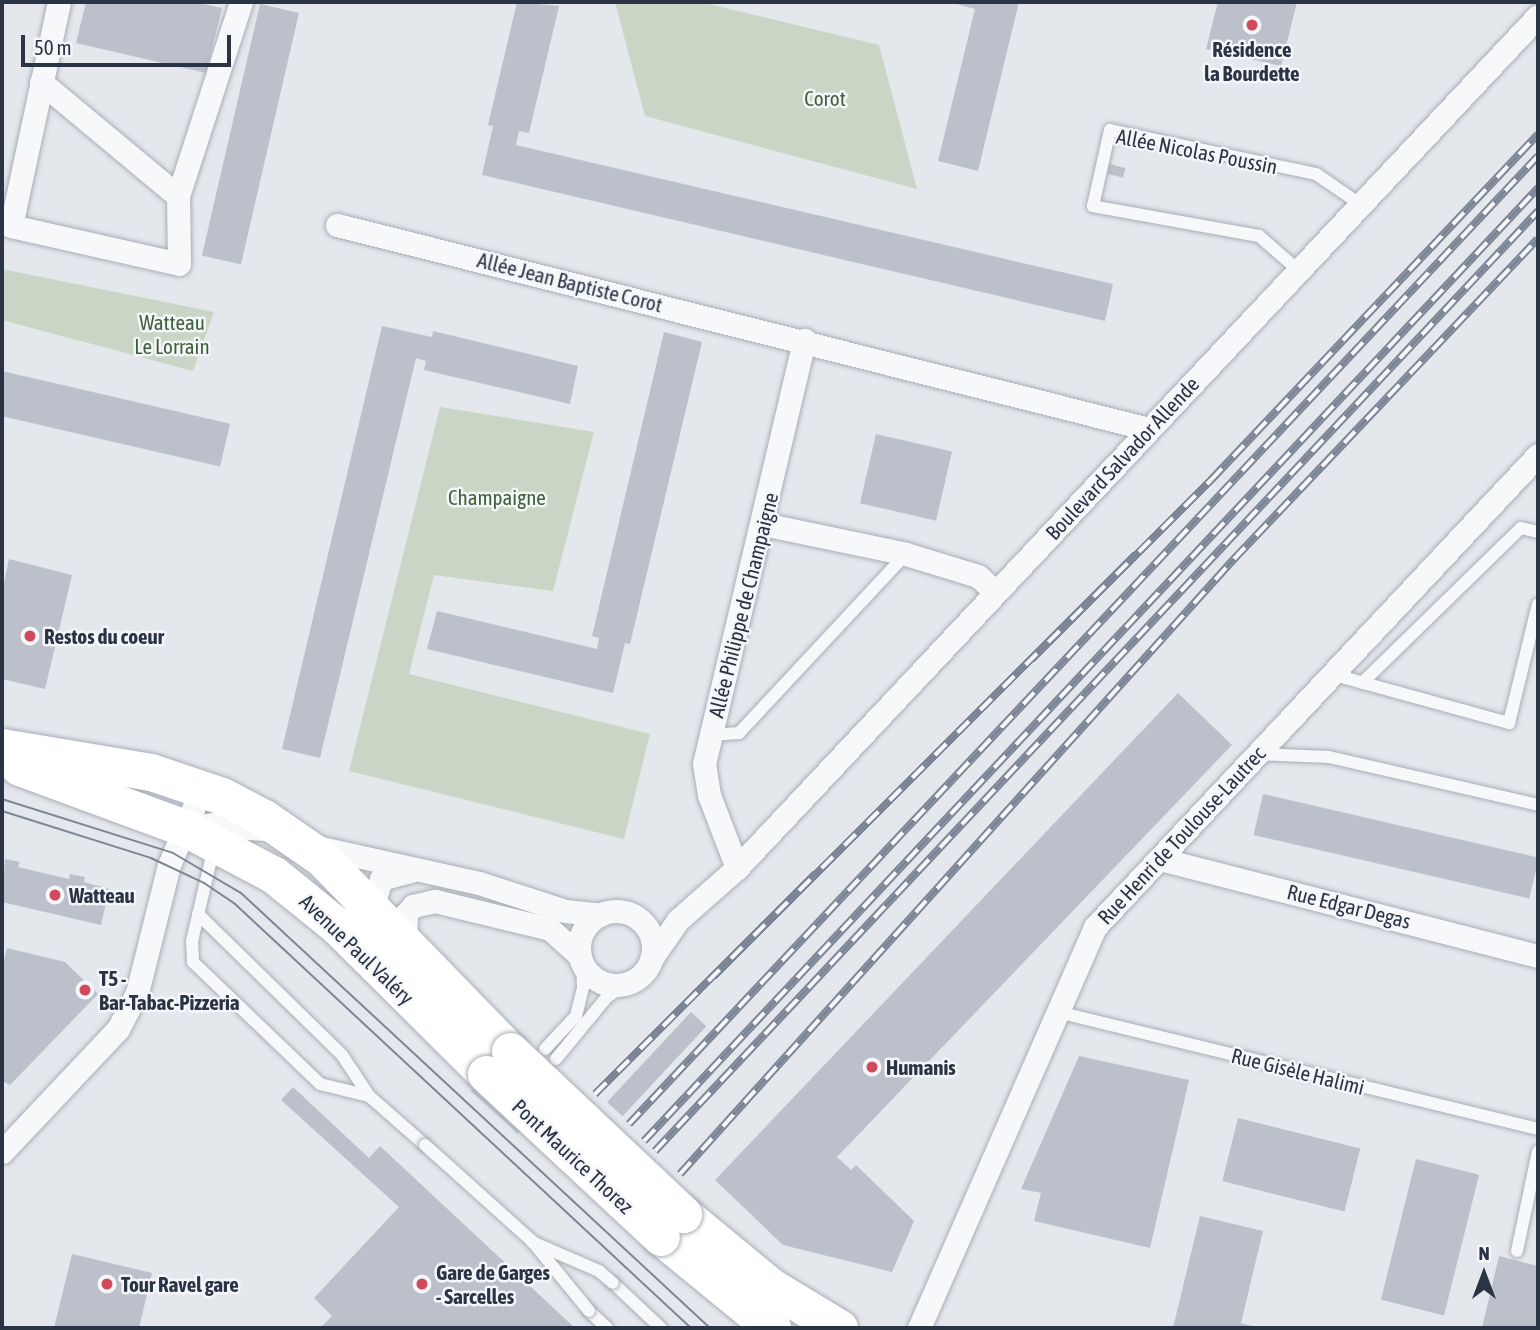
<!DOCTYPE html>
<meta charset="utf-8">
<style>
body{margin:0}
#map{position:relative;width:1540px;height:1330px;overflow:hidden;background:#e4e7ec;font-family:"Asap Condensed",sans-serif}
div>[style]{position:absolute}
[style*='--x']{left:calc(var(--x)*1px);top:calc(var(--y)*1px);width:calc(var(--w)*1px);rotate:calc(var(--a)*1deg)}
.green>*{inset:0;background:#c9d6c5}
.building>*{inset:0;background:#bbc0ca;transform-origin:0 0}
.roads{filter:drop-shadow(0 0 2px #a9aeb7) drop-shadow(0 0 2px #a9aeb7)}
.service>*{height:12px;margin:-6px;padding:0 6px;transform-origin:6px;border-radius:6px;background:#f7f8fa}
.minor>*{height:23px;margin:-11.5px;padding:0 11.5px;transform-origin:11.5px;border-radius:11.5px;background:#f7f8fa}
.minor>.ring{margin:-11.5px;padding:0;box-sizing:content-box;background:none;border:23px solid #f7f8fa;border-radius:50%}
.primary>*{height:37px;margin:-18.5px;padding:0 18.5px;transform-origin:18.5px;border-radius:18.5px;background:#fff}
.tram>*{height:2px;margin:-1px;padding:0 1px;transform-origin:1px;border-radius:1px;background:#7d8696}
.rail>*{height:8px;margin-top:-4px;transform-origin:0;background:repeating-linear-gradient(90deg,#f4f6f9 0 16px,#7d8696 0 32px);box-sizing:border-box;border-block:2px solid #7d8696}
.bridges{filter:drop-shadow(0 0 2px #a9aeb7) drop-shadow(0 0 2px #a9aeb7)}
.service-bridge>*{height:12px;margin:-6px;padding:0 6px;transform-origin:6px;border-radius:6px;background:#f7f8fa}
.primary-bridge>*{height:37px;margin:-18.5px;padding:0 18.5px;transform-origin:18.5px;border-radius:18.5px;background:#fff}
.dots>*{width:19px;height:19px;translate:-50% -50%;box-sizing:border-box;border:4px solid #f4f6f9;border-radius:50%}
span{translate:-50% -50%;white-space:nowrap;text-align:center;line-height:1.15;-webkit-text-stroke:5px #f4f6f9;paint-order:stroke}
.poi-label{font-size:21px;color:#2b3445;font-weight:700}
.left{translate:0 -50%;text-align:left}
.park-label{font-size:21px;color:#3f6138}
.street-label{font-size:21px;color:#2b3445}
.frame{position:absolute;inset:0;border:4px solid #2b3445;pointer-events:none}
.north{position:absolute;left:1449px;top:1239px;width:70px;height:70px;-webkit-text-stroke:5px #f4f6f9;paint-order:stroke;rotate:0deg;font-size:19px;font-weight:700;line-height:28px;text-align:center;color:#2b3445}
.north::after{content:'';display:block;margin:auto;width:24px;height:32px;background:#2b3445;clip-path:polygon(50% 0,100% 100%,50% 72%,0 100%)}
.scale{position:absolute;left:21px;top:35px;width:210px;height:32px;box-sizing:border-box;border:4px solid #2b3445;border-top:0;padding-left:9px;font-size:21px;line-height:24px;white-space:nowrap;color:#2b3445;-webkit-text-stroke:5px #f4f6f9;paint-order:stroke}
</style>
<div id="map">
<div class="green">
<i style="clip-path:polygon(615px 2px,701px 2px,879px 45px,917px 189px,645px 116px)"></i>
<i style="clip-path:polygon(2px 269px,214px 312px,193px 371px,2px 320px)"></i>
<i style="clip-path:polygon(440px 407px,594px 432px,553px 591px,434px 575px,409px 674px,650px 734px,624px 839px,349px 771px)"></i>
</div>
<div class="building">
<i style="clip-path:polygon(86px 2px,194px 2px,222px 8px,206px 73px,76px 43px)"></i>
<i style="clip-path:polygon(517px 2px,559px 6px,529px 133px,519px 131px,516px 145px,1113px 284px,1105px 321px,482px 175px,493px 126px,488px 125px)"></i>
<i style="clip-path:polygon(949px 2px,1019px 2px,978px 171px,938px 161px,975px 9px)"></i>
<i style="clip-path:polygon(1218px 2px,1297px 2px,1281px 66px,1206px 49px)"></i>
<i style="left:260px;top:4px;width:40px;height:258px;rotate:13deg"></i>
<i style="left:1110px;top:164px;width:16px;height:10px;rotate:15deg"></i>
<i style="clip-path:polygon(382px 326px,432px 337px,433px 331px,578px 366px,570px 404px,424px 370px,426px 361px,416px 358px,320px 758px,282px 749px)"></i>
<i style="clip-path:polygon(664px 332px,702px 342px,630px 644px,625px 643px,613px 693px,427px 649px,437px 611px,597px 649px,599px 638px,592px 636px)"></i>
<i style="left:2px;top:371px;width:234px;height:44px;rotate:13deg"></i>
<i style="left:876px;top:434px;width:78px;height:71px;rotate:13deg"></i>
<i style="clip-path:polygon(9px 559px,72px 575px,45px 689px,2px 679px,2px 593px)"></i>
<i style="clip-path:polygon(1178px 693px,1232px 745px,837px 1157px,851px 1170px,856px 1165px,914px 1221px,892px 1272px,783px 1245px,715px 1180px)"></i>
<i style="left:1263px;top:794px;width:283px;height:42px;rotate:13deg"></i>
<i style="clip-path:polygon(5px 859px,20px 862px,18px 867px,69px 879px,70px 874px,85px 877px,84px 882px,109px 889px,101px 925px,2px 902px)"></i>
<i style="clip-path:polygon(7px 948px,65px 962px,98px 994px,10px 1085px,2px 1081px,2px 968px)"></i>
<i style="left:691px;top:1012px;width:21px;height:123px;rotate:43deg"></i>
<i style="clip-path:polygon(1079px 1056px,1189px 1080px,1150px 1248px,1034px 1221px,1041px 1193px,1021px 1189px)"></i>
<i style="clip-path:polygon(477px 1084px,523px 1128px,518px 1134px,471px 1091px)"></i>
<i style="clip-path:polygon(293px 1087px,369px 1158px,380px 1146px,575px 1328px,320px 1328px,332px 1316px,314px 1298px,399px 1207px,281px 1100px)"></i>
<i style="left:1238px;top:1118px;width:126px;height:65px;rotate:14deg"></i>
<i style="left:1416px;top:1159px;width:65px;height:145px;rotate:14deg"></i>
<i style="clip-path:polygon(1200px 1216px,1263px 1231px,1241px 1323px,1260px 1328px,1173px 1328px)"></i>
<i style="clip-path:polygon(72px 1254px,152px 1273px,139px 1328px,54px 1328px)"></i>
<i style="clip-path:polygon(1499px 1256px,1538px 1266px,1538px 1328px,1482px 1328px)"></i>
</div>
<div class="roads">
<div class="service">
<i style="--x:1298;--y:270;--w:52;--a:-138.9"></i>
<i style="--x:1259;--y:236;--w:169;--a:-169.8"></i>
<i style="--x:1093;--y:206;--w:78;--a:-77.4"></i>
<i style="--x:1110;--y:130;--w:211;--a:12.1"></i>
<i style="--x:1316;--y:174;--w:53;--a:34.3"></i>
<i style="--x:1331;--y:674;--w:185;--a:15.4"></i>
<i style="--x:1509;--y:723;--w:122;--a:-76.3"></i>
<i style="--x:1362;--y:683;--w:222;--a:-44.3"></i>
<i style="--x:1521;--y:528;--w:17;--a:13"></i>
<i style="--x:711;--y:735;--w:28;--a:-4"></i>
<i style="--x:739;--y:733;--w:245;--a:-47"></i>
<i style="--x:1257;--y:754;--w:72;--a:2.4"></i>
<i style="--x:1329;--y:757;--w:214;--a:12.9"></i>
<i style="--x:266;--y:835;--w:36;--a:-177"></i>
<i style="--x:230;--y:833;--w:15;--a:160"></i>
<i style="--x:216;--y:838;--w:106;--a:103.1"></i>
<i style="--x:192;--y:941;--w:21;--a:87"></i>
<i style="--x:193;--y:962;--w:176;--a:43.8"></i>
<i style="--x:320;--y:1084;--w:50;--a:13.8"></i>
<i style="--x:198;--y:914;--w:202;--a:44.4"></i>
<i style="--x:342;--y:1055;--w:49;--a:56.6"></i>
<i style="--x:369;--y:1096;--w:74;--a:41.2"></i>
<i style="--x:1058;--y:1012;--w:494;--a:13.7"></i>
<i style="--x:545;--y:1049;--w:45;--a:-46.8"></i>
<i style="--x:576;--y:1016;--w:29;--a:-76"></i>
<i style="--x:583;--y:988;--w:24;--a:-92"></i>
<i style="--x:556;--y:1059;--w:80;--a:-50.6"></i>
<i style="--x:607;--y:997;--w:25;--a:-34"></i>
<i style="--x:1517;--y:1251;--w:102;--a:-78.1"></i>
<i style="--x:613;--y:1283;--w:66;--a:43.2"></i>
<i style="--x:589;--y:1311;--w:25;--a:43"></i>
</div>
<div class="minor">
<i style="--x:59;--y:2;--w:229;--a:102.1"></i>
<i style="--x:11;--y:226;--w:172;--a:12.7"></i>
<i style="--x:179;--y:264;--w:68;--a:-90.8"></i>
<i style="--x:178;--y:196;--w:204;--a:-72"></i>
<i style="--x:41;--y:82;--w:178;--a:39.8"></i>
<i style="--x:337;--y:225;--w:837;--a:14.1"></i>
<i style="--x:763;--y:524;--w:146;--a:11.8"></i>
<i style="--x:906;--y:554;--w:75;--a:17"></i>
<i style="--x:978;--y:576;--w:23;--a:43"></i>
<i style="--x:185;--y:828;--w:74;--a:-7.8"></i>
<i style="--x:312;--y:846;--w:171;--a:12.5"></i>
<i style="--x:479;--y:883;--w:90;--a:18"></i>
<i style="--x:565;--y:911;--w:36;--a:6"></i>
<i style="--x:1160;--y:859;--w:390;--a:14.4"></i>
<i style="--x:737;--y:868;--w:78;--a:-111"></i>
<i style="--x:709;--y:795;--w:31;--a:-99"></i>
<i style="--x:704;--y:764;--w:436;--a:-76.7"></i>
<i class="ring" style="left:579px;top:911px;width:51px;height:51px"></i>
<i style="--x:370;--y:915;--w:38;--a:-73"></i>
<i style="--x:381;--y:879;--w:31;--a:-15"></i>
<i style="--x:405;--y:943;--w:29;--a:-88"></i>
<i style="--x:406;--y:914;--w:11;--a:-49"></i>
<i style="--x:413;--y:906;--w:23;--a:-13"></i>
<i style="--x:435;--y:901;--w:118;--a:13.7"></i>
<i style="--x:550;--y:929;--w:40;--a:42"></i>
<i style="--x:651;--y:959;--w:47;--a:-55.3"></i>
<i style="--x:678;--y:920;--w:79;--a:-41.4"></i>
<i style="--x:737;--y:868;--w:1169;--a:-46.77"></i>
<i style="--x:2;--y:1152;--w:169;--a:-46.7"></i>
<i style="--x:118;--y:1029;--w:41;--a:-62.2"></i>
<i style="--x:137;--y:993;--w:132;--a:-76"></i>
<i style="--x:169;--y:865;--w:84;--a:-66.8"></i>
<i style="--x:919;--y:1328;--w:438;--a:-66.3"></i>
<i style="--x:1095;--y:927;--w:647;--a:-46.82"></i>
</div>
<div class="primary">
<i style="--x:2;--y:747;--w:151;--a:9.5"></i>
<i style="--x:151;--y:772;--w:75;--a:18.7"></i>
<i style="--x:222;--y:796;--w:47;--a:27.6"></i>
<i style="--x:264;--y:818;--w:70;--a:34.6"></i>
<i style="--x:322;--y:858;--w:269;--a:45.8"></i>
<i style="--x:19;--y:767;--w:177;--a:20.2"></i>
<i style="--x:185;--y:828;--w:101;--a:27.8"></i>
<i style="--x:274;--y:875;--w:81;--a:39"></i>
<i style="--x:337;--y:926;--w:210;--a:44.8"></i>
<i style="--x:683;--y:1214;--w:113;--a:39.6"></i>
<i style="--x:770;--y:1286;--w:81;--a:31.3"></i>
<i style="--x:661;--y:1237;--w:144;--a:39.3"></i>
</div>
</div>
<div class="tram">
<i style="--x:2;--y:799;--w:179;--a:17.5"></i>
<i style="--x:173;--y:853;--w:79;--a:30.5"></i>
<i style="--x:241;--y:893;--w:640;--a:42.85"></i>
<i style="--x:2;--y:811;--w:156;--a:17.5"></i>
<i style="--x:151;--y:858;--w:59;--a:25.3"></i>
<i style="--x:204;--y:883;--w:37;--a:34"></i>
<i style="--x:235;--y:904;--w:623;--a:42.92"></i>
</div>
<div class="rail">
<i style="--x:595;--y:1094;--w:870;--a:-44.91"></i>
<i style="--x:1211;--y:480;--w:476;--a:-46.6"></i>
<i style="--x:629;--y:1124;--w:1328;--a:-46.8"></i>
<i style="--x:644;--y:1141;--w:1307;--a:-46.83"></i>
<i style="--x:655;--y:1151;--w:1290;--a:-46.79"></i>
<i style="--x:680;--y:1174;--w:828;--a:-47.99"></i>
<i style="--x:1234;--y:559;--w:441;--a:-46.5"></i>
</div>
<div class="bridges">
<div class="service-bridge">
<i style="--x:425;--y:1145;--w:144;--a:41.9"></i>
<i style="--x:532;--y:1241;--w:90;--a:50.8"></i>
<i style="--x:532;--y:1242;--w:73;--a:23.4"></i>
<i style="--x:599;--y:1271;--w:18;--a:41"></i>
</div>
<div class="primary-bridge">
<i style="--x:510;--y:1051;--w:238;--a:43.3"></i>
<i style="--x:486;--y:1074;--w:239;--a:43"></i>
</div>
</div>
<div class="dots">
<i style="left:1252px;top:25px;background:#d1495b"></i>
<i style="left:30px;top:636px;background:#d1495b"></i>
<i style="left:55px;top:895px;background:#d1495b"></i>
<i style="left:85px;top:990px;background:#d1495b"></i>
<i style="left:872px;top:1067px;background:#d1495b"></i>
<i style="left:107px;top:1284px;background:#d1495b"></i>
<i style="left:422px;top:1284px;background:#d1495b"></i>
</div>
<div class="poi-label">
<span style="left:1252px;top:61px">Résidence<br>la Bourdette</span>
<span class="left" style="left:44px;top:636px">Restos du coeur</span>
<span class="left" style="left:69px;top:895px">Watteau</span>
<span class="left" style="left:99px;top:990px">T5 -<br>Bar-Tabac-Pizzeria</span>
<span class="left" style="left:886px;top:1067px">Humanis</span>
<span class="left" style="left:436px;top:1284px">Gare de Garges<br>- Sarcelles</span>
<span class="left" style="left:121px;top:1284px">Tour Ravel gare</span>
</div>
<div class="park-label">
<span style="left:825px;top:98px">Corot</span>
<span style="left:172px;top:334px">Watteau<br>Le Lorrain</span>
<span style="left:497px;top:497px">Champaigne</span>
</div>
<div class="street-label">
<span style="left:1197px;top:151px;rotate:11deg">Allée Nicolas Poussin</span>
<span style="left:570px;top:282px;rotate:14deg">Allée Jean Baptiste Corot</span>
<span style="left:1122px;top:458px;rotate:-47deg">Boulevard Salvador Allende</span>
<span style="left:743px;top:605px;rotate:-76deg">Allée Philippe de Champaigne</span>
<span style="left:1181px;top:835px;rotate:-47deg">Rue Henri de Toulouse-Lautrec</span>
<span style="left:1349px;top:906px;rotate:14deg">Rue Edgar Degas</span>
<span style="left:357px;top:949px;rotate:44deg">Avenue Paul Valéry</span>
<span style="left:1298px;top:1071px;rotate:14deg">Rue Gisèle Halimi</span>
<span style="left:573px;top:1156px;rotate:43deg">Pont Maurice Thorez</span>
</div>
<div class="frame"></div>
<div class="north">N</div>
<div class="scale">50 m</div>
</div>
